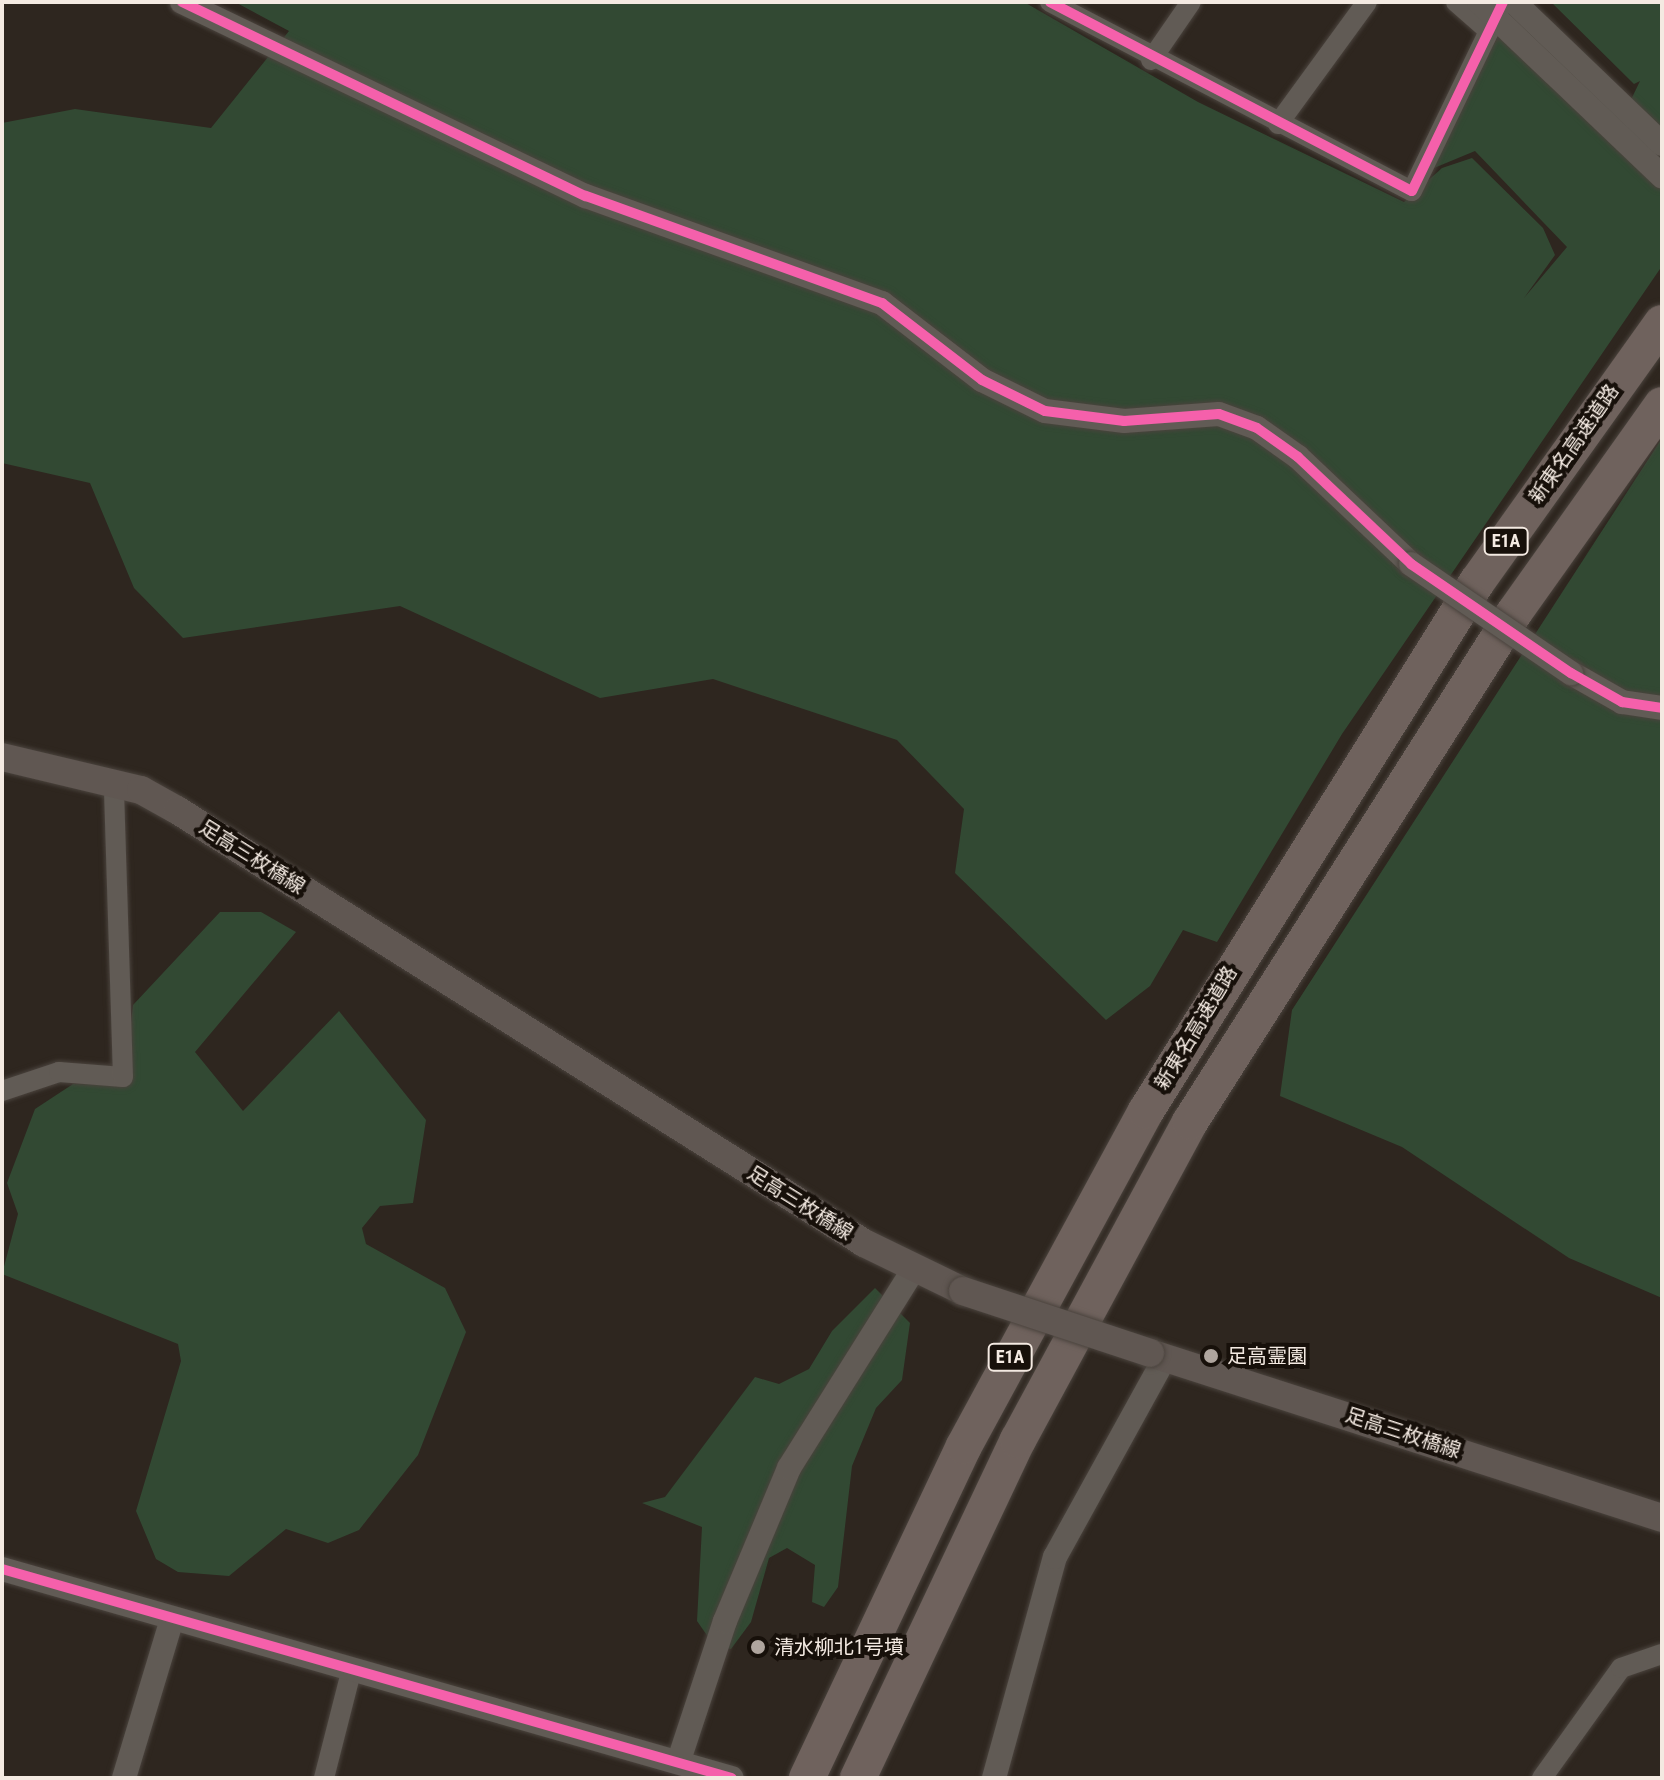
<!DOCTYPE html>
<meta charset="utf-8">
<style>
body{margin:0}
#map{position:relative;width:1664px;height:1780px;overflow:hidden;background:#2e261f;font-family:"Roboto Condensed","Noto Sans JP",sans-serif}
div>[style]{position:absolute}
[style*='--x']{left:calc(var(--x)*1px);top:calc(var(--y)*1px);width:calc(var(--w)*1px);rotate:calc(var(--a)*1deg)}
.green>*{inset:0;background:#324933}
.roads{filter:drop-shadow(0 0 2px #4a433d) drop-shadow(0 0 2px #4a433d)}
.minor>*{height:20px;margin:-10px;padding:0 10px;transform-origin:10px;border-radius:10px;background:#615b55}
.tertiary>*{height:24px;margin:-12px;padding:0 12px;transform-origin:12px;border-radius:12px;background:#615b55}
.secondary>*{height:28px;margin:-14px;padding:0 14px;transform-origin:14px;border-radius:14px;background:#605752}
.motorway>*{height:36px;margin:-18px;padding:0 18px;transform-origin:18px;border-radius:18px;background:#6f625d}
.bridges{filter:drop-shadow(0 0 2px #4a433d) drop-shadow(0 0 2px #4a433d)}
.tertiary-bridge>*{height:24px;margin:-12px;padding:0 12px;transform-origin:12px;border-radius:12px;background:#615b55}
.secondary-bridge>*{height:28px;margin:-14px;padding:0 14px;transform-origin:14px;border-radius:14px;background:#605752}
.cycleway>*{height:10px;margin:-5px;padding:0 5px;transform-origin:5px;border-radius:5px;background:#f560ab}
.dots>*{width:22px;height:22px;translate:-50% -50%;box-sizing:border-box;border:4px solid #17100a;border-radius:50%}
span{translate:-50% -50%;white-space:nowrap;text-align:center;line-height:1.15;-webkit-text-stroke:8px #17100a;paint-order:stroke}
.shield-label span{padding:2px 6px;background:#17100a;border:2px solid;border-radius:6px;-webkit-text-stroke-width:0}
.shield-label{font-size:18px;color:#f4eae2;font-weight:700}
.street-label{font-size:20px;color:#f4eae2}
.poi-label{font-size:20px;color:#f4eae2}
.left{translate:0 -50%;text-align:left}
.frame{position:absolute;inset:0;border:4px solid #f4eae2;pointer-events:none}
</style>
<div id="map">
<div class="green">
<i style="clip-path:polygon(235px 2px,1024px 2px,1198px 102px,1404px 202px,1442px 168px,1472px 158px,1543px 228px,1555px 255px,1524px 298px,1567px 247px,1475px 151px,1422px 173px,1495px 19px,1626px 110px,1640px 81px,1634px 84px,1551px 2px,1662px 2px,1662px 266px,1342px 734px,1217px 942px,1183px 930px,1150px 986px,1106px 1020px,955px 873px,964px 809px,897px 740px,713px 679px,600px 698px,400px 606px,183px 638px,134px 588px,90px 483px,2px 463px,2px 123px,75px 109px,211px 128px,289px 31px)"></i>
<i style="clip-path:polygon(1662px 438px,1662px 1298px,1569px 1258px,1402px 1147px,1280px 1096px,1292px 1010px)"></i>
<i style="clip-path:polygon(220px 912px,261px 912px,296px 932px,195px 1052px,243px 1111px,339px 1011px,426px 1120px,413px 1203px,380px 1206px,362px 1228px,366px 1244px,445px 1288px,466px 1332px,418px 1455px,359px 1530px,328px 1543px,286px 1529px,229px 1576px,178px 1572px,156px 1559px,136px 1511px,181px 1361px,178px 1344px,2px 1274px,18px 1214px,7px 1183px,35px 1109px,73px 1084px,124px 1085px,133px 1005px)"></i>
<i style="clip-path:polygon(875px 1288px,910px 1323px,902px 1380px,876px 1408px,852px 1466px,838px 1587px,824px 1607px,812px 1602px,815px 1565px,787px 1548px,769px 1558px,751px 1622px,731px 1649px,713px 1644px,697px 1621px,702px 1527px,642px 1503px,665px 1497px,755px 1377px,779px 1384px,809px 1369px,832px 1331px)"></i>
</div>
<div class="roads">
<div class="minor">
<i style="--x:1050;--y:2;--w:408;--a:27.6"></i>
<i style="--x:1412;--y:191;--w:210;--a:-64.3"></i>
<i style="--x:1456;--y:2;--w:44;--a:41.3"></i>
<i style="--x:1151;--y:60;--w:70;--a:-55.4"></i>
<i style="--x:1278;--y:124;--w:151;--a:-53.9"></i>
<i style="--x:2;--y:1091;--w:60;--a:-18.4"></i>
<i style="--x:59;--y:1072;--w:64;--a:4.5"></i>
<i style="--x:123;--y:1077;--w:294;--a:-91.8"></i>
<i style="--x:324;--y:1778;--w:109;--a:-75.7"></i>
<i style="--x:1542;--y:1778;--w:135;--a:-54.3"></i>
<i style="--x:1621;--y:1668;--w:43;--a:-18.9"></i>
</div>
<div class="tertiary">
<i style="--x:182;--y:2;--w:448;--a:25.7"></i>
<i style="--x:586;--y:196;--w:315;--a:19.9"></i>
<i style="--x:882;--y:303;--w:126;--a:37.6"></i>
<i style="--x:982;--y:380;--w:70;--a:26.2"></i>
<i style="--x:1045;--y:411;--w:80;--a:7.2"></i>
<i style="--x:1124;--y:421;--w:95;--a:-4.2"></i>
<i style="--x:1219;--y:414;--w:40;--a:20.2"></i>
<i style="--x:1257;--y:428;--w:50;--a:35.3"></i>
<i style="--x:1298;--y:457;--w:156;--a:43.4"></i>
<i style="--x:1479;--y:2;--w:253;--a:43.6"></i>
<i style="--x:1514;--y:2;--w:205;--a:43.8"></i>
<i style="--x:1571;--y:673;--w:59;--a:29.6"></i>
<i style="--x:1622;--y:702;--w:40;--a:8.5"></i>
<i style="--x:2;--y:1569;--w:759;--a:15.98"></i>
<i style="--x:679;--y:1760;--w:146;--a:-71.7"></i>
<i style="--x:725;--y:1621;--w:166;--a:-67.3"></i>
<i style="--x:789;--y:1468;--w:234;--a:-57.9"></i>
<i style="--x:124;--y:1778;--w:166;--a:-73.2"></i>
<i style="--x:994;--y:1778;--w:229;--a:-74.6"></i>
<i style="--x:1055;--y:1557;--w:227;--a:-61.1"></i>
</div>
<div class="secondary">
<i style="--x:2;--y:757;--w:143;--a:13.4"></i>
<i style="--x:141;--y:790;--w:41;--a:29.1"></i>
<i style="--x:177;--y:810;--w:812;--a:32.22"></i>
<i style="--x:864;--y:1243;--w:110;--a:25.9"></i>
<i style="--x:1150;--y:1353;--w:538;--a:17.86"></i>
</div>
<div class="motorway">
<i style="--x:807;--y:1778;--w:367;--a:-64.7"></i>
<i style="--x:964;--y:1446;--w:381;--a:-61.5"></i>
<i style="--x:1146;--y:1111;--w:624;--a:-57.97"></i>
<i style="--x:1477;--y:582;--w:318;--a:-54.5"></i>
<i style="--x:858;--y:1778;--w:374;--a:-64.7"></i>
<i style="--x:1018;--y:1440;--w:362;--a:-61.6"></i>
<i style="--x:1190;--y:1122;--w:603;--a:-57.52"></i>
<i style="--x:1514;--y:613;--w:255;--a:-54.6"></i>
</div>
</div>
<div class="bridges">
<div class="tertiary-bridge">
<i style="--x:1411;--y:564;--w:194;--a:34.3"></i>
</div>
<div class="secondary-bridge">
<i style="--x:963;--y:1291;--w:197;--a:18.3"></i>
</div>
</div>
<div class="cycleway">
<i style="--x:182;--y:2;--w:448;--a:25.7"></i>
<i style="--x:586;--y:196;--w:315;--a:19.9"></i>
<i style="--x:882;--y:303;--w:126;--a:37.6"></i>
<i style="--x:982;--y:380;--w:70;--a:26.2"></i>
<i style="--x:1045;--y:411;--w:80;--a:7.2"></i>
<i style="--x:1124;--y:421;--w:95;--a:-4.2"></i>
<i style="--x:1219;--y:414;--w:40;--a:20.2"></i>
<i style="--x:1257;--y:428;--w:50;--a:35.3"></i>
<i style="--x:1298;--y:457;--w:156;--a:43.4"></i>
<i style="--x:1411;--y:564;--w:194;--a:34.3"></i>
<i style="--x:1571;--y:673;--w:59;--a:29.6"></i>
<i style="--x:1622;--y:702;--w:40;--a:8.5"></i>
<i style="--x:1050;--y:2;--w:408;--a:27.6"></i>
<i style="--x:1412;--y:191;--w:210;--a:-64.3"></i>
<i style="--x:2;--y:1569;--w:759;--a:15.98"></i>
</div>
<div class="dots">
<i style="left:1211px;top:1356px;background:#afa59e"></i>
<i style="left:758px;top:1647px;background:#afa59e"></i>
</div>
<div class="shield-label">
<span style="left:1506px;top:541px">E1A</span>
<span style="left:1010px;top:1357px">E1A</span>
</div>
<div class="street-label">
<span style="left:1574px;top:444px;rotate:-55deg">新東名高速道路</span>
<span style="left:252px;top:857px;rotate:32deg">足高三枚橋線</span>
<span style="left:1196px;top:1028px;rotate:-59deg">新東名高速道路</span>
<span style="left:800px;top:1203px;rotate:32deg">足高三枚橋線</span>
<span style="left:1403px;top:1433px;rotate:18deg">足高三枚橋線</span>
</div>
<div class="poi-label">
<span class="left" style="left:1227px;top:1356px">足高霊園</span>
<span class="left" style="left:774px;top:1647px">清水柳北1号墳</span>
</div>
<div class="frame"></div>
</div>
